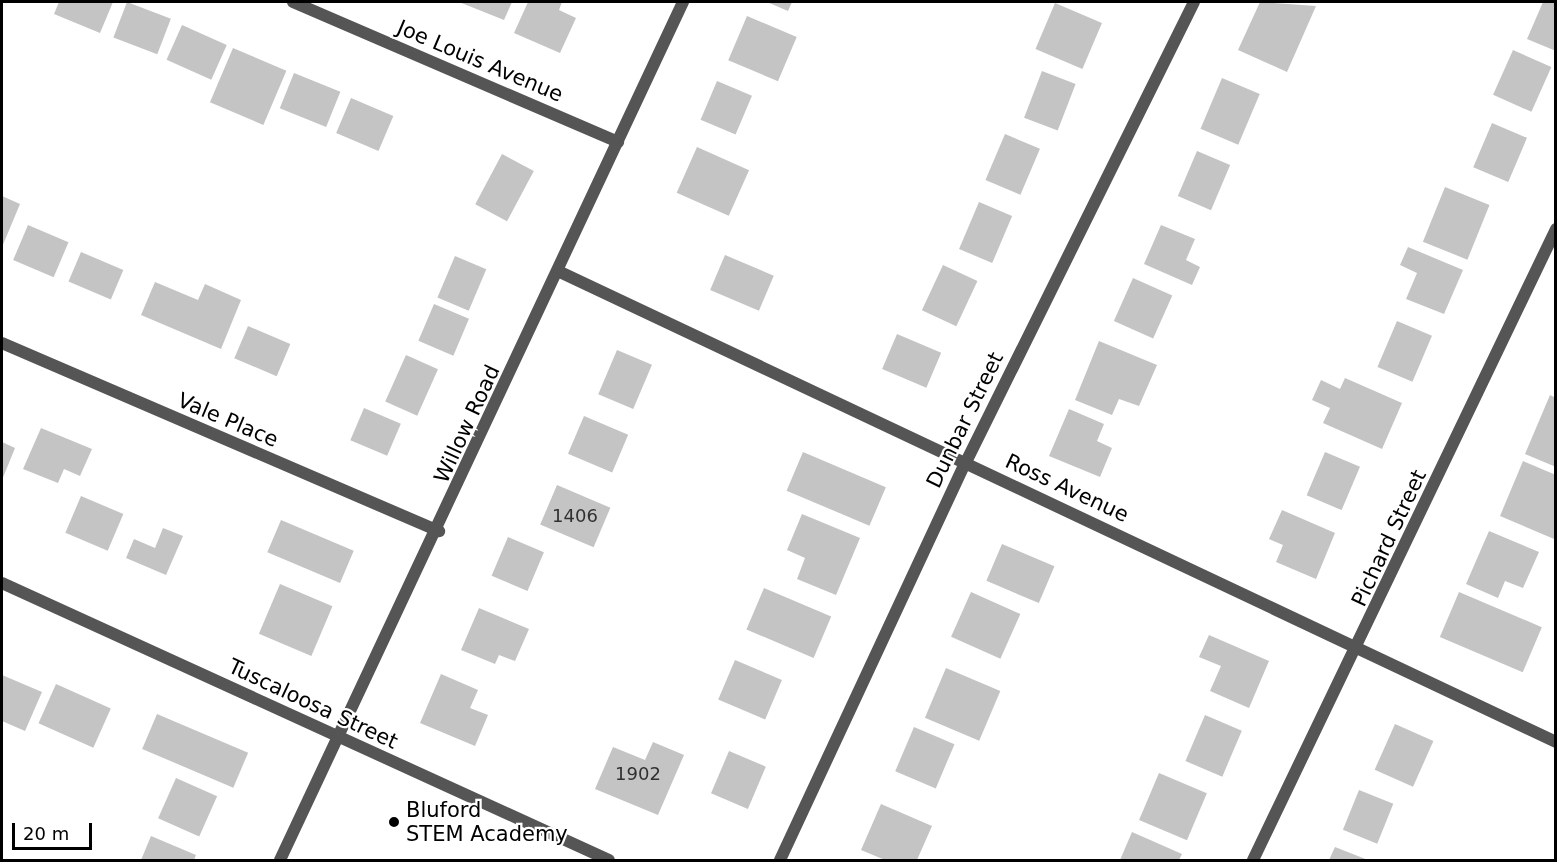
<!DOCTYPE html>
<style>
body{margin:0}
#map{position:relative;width:1557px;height:862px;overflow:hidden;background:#fff;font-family:"DejaVu Sans",sans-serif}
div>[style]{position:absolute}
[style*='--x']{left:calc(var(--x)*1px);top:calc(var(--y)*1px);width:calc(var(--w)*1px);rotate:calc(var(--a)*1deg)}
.building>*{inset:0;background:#c4c4c4;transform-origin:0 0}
.minor>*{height:12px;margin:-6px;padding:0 6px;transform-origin:6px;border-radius:6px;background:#555}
.tertiary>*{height:12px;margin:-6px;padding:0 6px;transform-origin:6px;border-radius:6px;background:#555}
.dots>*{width:16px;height:16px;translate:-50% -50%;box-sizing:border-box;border:3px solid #fff;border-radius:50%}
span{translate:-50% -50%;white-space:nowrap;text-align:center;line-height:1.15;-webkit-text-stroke:4.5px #fff;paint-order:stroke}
.number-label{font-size:18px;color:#313131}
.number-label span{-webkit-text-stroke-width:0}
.street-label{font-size:21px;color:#000}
.poi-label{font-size:21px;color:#000}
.left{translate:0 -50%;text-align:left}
.frame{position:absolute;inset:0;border:3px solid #000;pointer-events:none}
.scale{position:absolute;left:12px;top:823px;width:80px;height:27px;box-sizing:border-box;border:3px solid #000;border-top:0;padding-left:8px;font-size:18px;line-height:21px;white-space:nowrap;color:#000;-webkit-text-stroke:4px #fff;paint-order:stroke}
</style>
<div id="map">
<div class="building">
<i style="clip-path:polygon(59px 2px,113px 2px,100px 33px,54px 14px)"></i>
<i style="left:127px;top:2px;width:47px;height:38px;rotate:21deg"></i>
<i style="clip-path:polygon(459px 2px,512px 2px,504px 20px)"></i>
<i style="clip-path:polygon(528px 2px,562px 2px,559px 10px,576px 18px,560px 53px,514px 33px)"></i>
<i style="clip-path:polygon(767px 2px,792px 2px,788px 11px)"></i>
<i style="clip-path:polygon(1260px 2px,1316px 6px,1287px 72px,1238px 50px)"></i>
<i style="clip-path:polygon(1543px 2px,1556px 2px,1556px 51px,1527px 39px)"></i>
<i style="left:1055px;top:3px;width:51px;height:50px;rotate:23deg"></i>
<i style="left:747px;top:16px;width:54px;height:48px;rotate:23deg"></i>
<i style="left:182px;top:25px;width:49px;height:38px;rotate:24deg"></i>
<i style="left:233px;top:48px;width:58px;height:59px;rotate:23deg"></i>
<i style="left:1513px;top:50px;width:42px;height:49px;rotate:24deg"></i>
<i style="left:1042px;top:71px;width:36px;height:50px;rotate:21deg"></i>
<i style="left:294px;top:73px;width:50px;height:38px;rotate:22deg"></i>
<i style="left:1222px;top:78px;width:41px;height:55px;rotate:23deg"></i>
<i style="left:717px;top:81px;width:38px;height:42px;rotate:23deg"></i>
<i style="left:351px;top:98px;width:46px;height:38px;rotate:23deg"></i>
<i style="left:1492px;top:123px;width:38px;height:48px;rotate:23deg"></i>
<i style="left:1005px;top:134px;width:38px;height:50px;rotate:23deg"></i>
<i style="left:697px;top:147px;width:57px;height:50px;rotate:24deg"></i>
<i style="left:1197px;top:151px;width:36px;height:49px;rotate:23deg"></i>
<i style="left:502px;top:154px;width:36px;height:57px;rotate:28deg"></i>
<i style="left:1445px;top:187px;width:48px;height:59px;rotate:22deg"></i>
<i style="clip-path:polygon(2px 196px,20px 204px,2px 247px)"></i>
<i style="left:979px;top:202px;width:36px;height:51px;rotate:23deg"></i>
<i style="left:28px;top:225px;width:44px;height:38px;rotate:23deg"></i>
<i style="clip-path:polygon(1161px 225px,1195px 239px,1186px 260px,1200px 267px,1192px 285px,1144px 264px)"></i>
<i style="clip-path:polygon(1408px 247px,1463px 270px,1444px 314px,1406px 299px,1417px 273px,1400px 265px)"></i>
<i style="left:81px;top:252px;width:46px;height:32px;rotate:23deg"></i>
<i style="left:725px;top:255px;width:53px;height:38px;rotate:23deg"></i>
<i style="left:455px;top:256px;width:34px;height:45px;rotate:23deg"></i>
<i style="left:943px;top:265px;width:38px;height:50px;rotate:25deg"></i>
<i style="left:1133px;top:278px;width:43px;height:47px;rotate:24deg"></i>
<i style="clip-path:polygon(155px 282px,198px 300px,205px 284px,241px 300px,221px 349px,141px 315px)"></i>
<i style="left:434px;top:304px;width:38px;height:40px;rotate:23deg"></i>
<i style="left:1397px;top:321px;width:38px;height:50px;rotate:23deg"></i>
<i style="left:248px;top:326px;width:46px;height:35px;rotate:23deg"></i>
<i style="left:897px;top:334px;width:48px;height:38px;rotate:23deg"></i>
<i style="clip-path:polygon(1099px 341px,1157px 365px,1139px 406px,1119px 399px,1112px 415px,1075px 400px)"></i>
<i style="left:617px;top:350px;width:38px;height:48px;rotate:23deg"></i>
<i style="left:406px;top:355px;width:35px;height:51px;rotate:24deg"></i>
<i style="clip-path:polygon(1345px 378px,1402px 403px,1382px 449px,1323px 423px,1330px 408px,1312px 400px,1321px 380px,1340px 389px)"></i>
<i style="clip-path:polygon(1550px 395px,1556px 398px,1556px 467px,1525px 454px)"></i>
<i style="left:364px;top:408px;width:40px;height:35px;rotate:23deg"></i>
<i style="clip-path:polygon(1069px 409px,1104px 424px,1097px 441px,1112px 448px,1100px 477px,1049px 456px)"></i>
<i style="left:584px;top:416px;width:48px;height:41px;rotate:23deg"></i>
<i style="clip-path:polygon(41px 428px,92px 449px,80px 476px,64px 469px,58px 483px,23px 469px)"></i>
<i style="clip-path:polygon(2px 442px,15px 448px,2px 480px)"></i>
<i style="left:803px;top:452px;width:90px;height:42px;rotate:23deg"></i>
<i style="left:1325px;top:452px;width:38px;height:47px;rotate:23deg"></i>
<i style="clip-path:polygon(1523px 461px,1556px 475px,1554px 539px,1500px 516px)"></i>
<i style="left:557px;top:485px;width:58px;height:43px;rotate:23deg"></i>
<i style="left:81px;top:496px;width:46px;height:40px;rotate:23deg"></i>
<i style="clip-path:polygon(1282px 510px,1335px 533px,1316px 579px,1276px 562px,1283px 545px,1269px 539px)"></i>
<i style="clip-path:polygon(802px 514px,860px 538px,836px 595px,797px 579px,805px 558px,787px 550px)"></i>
<i style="left:281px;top:520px;width:79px;height:35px;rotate:23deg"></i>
<i style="clip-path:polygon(163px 528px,183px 536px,166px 575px,126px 558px,134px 539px,155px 548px)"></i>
<i style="clip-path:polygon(1489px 531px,1539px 552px,1523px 588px,1505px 581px,1498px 598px,1466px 584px)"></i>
<i style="left:508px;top:537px;width:39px;height:42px;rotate:23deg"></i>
<i style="left:1002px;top:544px;width:57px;height:40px;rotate:23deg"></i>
<i style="left:280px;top:584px;width:57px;height:54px;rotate:23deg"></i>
<i style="left:764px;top:588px;width:73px;height:45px;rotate:23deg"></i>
<i style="left:971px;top:592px;width:54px;height:49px;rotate:24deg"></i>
<i style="left:1459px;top:592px;width:90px;height:49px;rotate:23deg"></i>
<i style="clip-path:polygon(479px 608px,529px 629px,515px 661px,499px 655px,495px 664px,461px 650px)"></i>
<i style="clip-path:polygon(1209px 635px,1269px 661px,1249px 708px,1210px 691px,1221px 666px,1199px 657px)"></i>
<i style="left:735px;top:660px;width:51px;height:43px;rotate:23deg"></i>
<i style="left:946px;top:668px;width:59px;height:54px;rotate:23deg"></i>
<i style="clip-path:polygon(441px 674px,478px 690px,470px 708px,488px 715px,475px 746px,420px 723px)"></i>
<i style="clip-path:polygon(2px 675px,42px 692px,25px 731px,2px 721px)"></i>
<i style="left:56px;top:684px;width:60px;height:43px;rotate:24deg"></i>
<i style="left:157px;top:714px;width:99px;height:38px;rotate:23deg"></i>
<i style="left:1205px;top:715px;width:40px;height:50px;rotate:23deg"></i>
<i style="left:1395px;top:724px;width:42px;height:50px;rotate:24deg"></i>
<i style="left:914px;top:727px;width:44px;height:48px;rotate:23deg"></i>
<i style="clip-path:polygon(653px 742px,684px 755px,658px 815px,595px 789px,613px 747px,645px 760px)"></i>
<i style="left:729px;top:751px;width:40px;height:46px;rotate:23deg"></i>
<i style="left:1159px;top:773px;width:52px;height:51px;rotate:23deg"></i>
<i style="left:176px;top:778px;width:45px;height:44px;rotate:24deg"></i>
<i style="left:1359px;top:790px;width:37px;height:43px;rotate:22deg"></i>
<i style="clip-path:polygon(881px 804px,932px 826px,917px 860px,885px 860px,861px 850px)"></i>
<i style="clip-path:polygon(1132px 832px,1182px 854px,1179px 860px,1120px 860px)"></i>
<i style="clip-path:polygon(151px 836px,196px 855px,194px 860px,141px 860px)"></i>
<i style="clip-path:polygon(1335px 847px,1368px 860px,1329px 860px)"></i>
</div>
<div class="minor">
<i style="--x:293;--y:2;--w:354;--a:23.3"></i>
<i style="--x:560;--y:272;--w:1101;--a:25.26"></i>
<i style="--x:2;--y:343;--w:476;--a:23.3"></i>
<i style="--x:2;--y:583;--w:667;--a:24.53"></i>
<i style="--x:780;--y:860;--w:439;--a:-65"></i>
<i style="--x:966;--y:462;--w:513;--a:-63.63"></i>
<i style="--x:1253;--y:860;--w:700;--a:-64.35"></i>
</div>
<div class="tertiary">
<i style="--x:280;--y:860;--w:948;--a:-64.84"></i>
</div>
<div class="dots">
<i style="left:394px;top:822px;background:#000"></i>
</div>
<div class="number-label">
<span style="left:575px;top:516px">1406</span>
<span style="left:638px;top:774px">1902</span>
</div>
<div class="street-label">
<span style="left:480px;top:61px;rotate:23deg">Joe Louis Avenue</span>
<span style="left:228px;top:420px;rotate:23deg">Vale Place</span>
<span style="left:965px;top:420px;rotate:-64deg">Dunbar Street</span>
<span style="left:467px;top:424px;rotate:-65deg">Willow Road</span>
<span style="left:1067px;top:488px;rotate:25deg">Ross Avenue</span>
<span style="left:1389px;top:538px;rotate:-65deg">Pichard Street</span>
<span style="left:313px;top:704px;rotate:25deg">Tuscaloosa Street</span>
</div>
<div class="poi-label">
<span class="left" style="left:406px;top:822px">Bluford<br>STEM Academy</span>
</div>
<div class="frame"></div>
<div class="scale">20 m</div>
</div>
